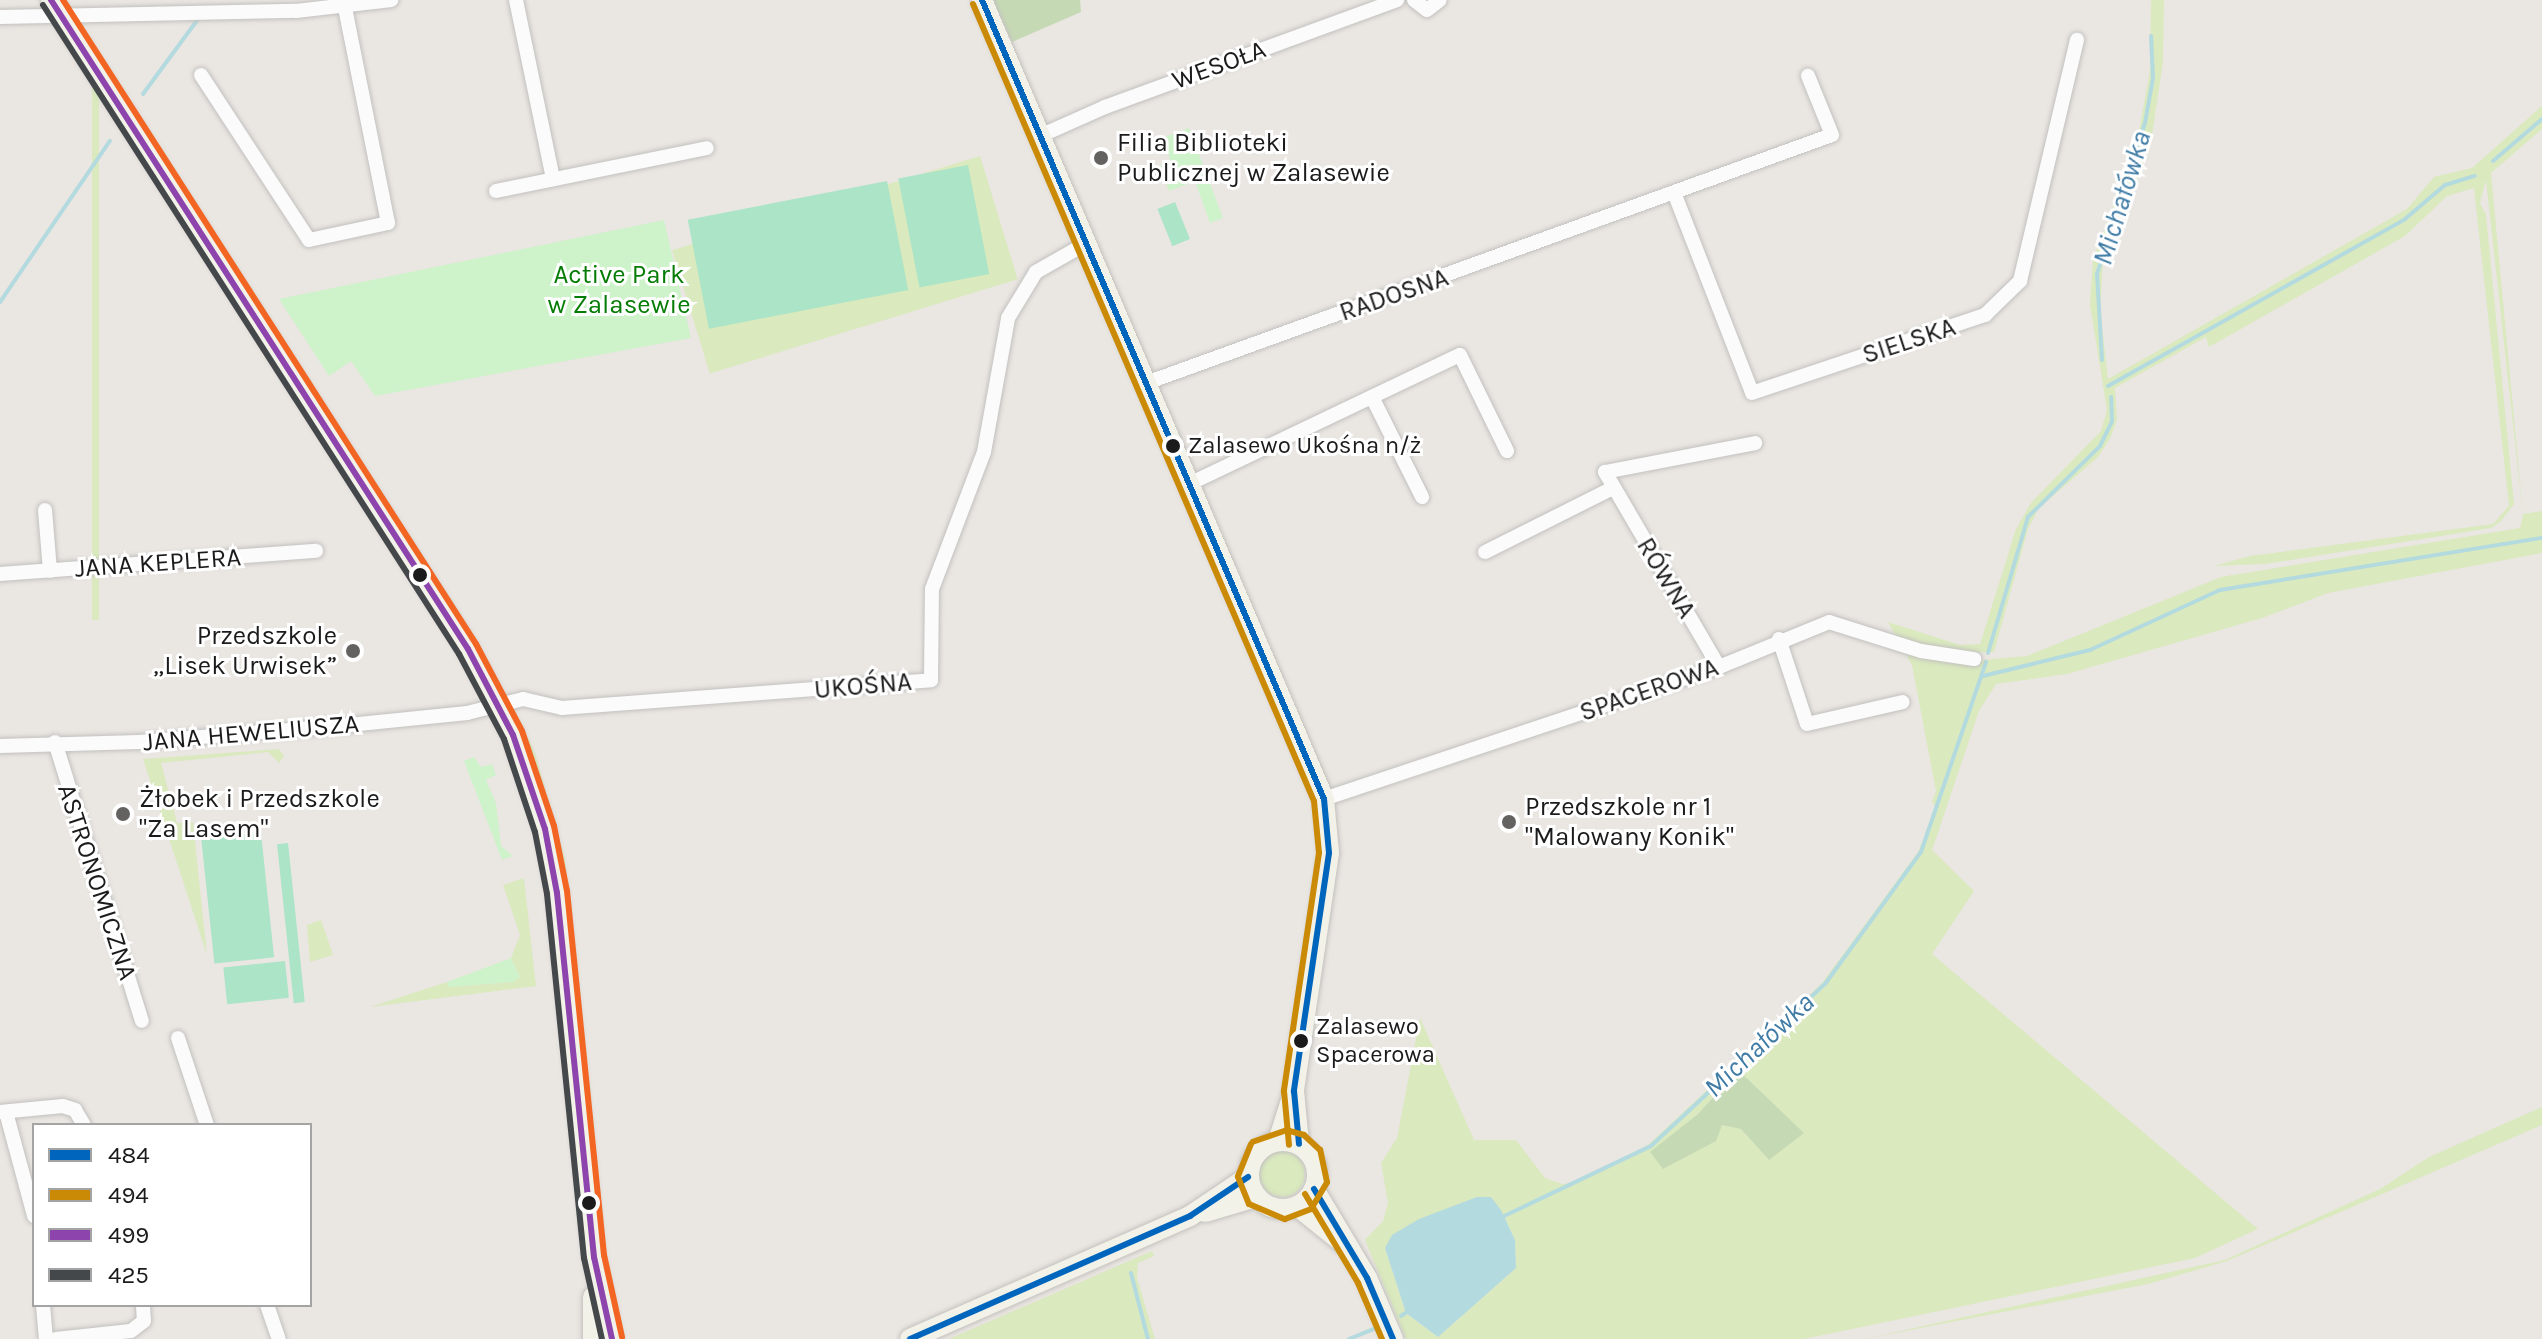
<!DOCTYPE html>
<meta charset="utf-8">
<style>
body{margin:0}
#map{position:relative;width:2542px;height:1339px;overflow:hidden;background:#eae6e2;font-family:Karla,sans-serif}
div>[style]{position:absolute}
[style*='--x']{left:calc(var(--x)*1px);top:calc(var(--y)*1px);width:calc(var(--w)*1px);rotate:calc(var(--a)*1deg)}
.grass>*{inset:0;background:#dae9be;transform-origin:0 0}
.round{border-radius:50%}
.forest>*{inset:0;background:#c6d9b5}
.park>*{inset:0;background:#cef2ca}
.pitch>*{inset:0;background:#abe4c6;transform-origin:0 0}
.water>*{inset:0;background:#b3dadf}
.stream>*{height:4px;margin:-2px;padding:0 2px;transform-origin:2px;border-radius:2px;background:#b3dadf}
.roads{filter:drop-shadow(0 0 2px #c2c1bf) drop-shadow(0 0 2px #c2c1bf)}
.street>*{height:14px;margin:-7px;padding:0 7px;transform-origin:7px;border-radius:7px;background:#fcfbfb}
.secondary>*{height:20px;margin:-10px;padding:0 10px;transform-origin:10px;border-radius:10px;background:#f2f2e8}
.secondary>.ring{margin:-10px;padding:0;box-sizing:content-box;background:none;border:20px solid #f2f2e8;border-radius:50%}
.bus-1>*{height:6px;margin:-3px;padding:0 3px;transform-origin:3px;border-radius:3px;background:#0065bd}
.bus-2>*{height:6px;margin:-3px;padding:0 3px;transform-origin:3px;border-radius:3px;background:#cb8a05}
.bus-3>*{height:6px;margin:-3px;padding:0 3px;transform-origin:3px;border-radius:3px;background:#8e44ad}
.bus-4>*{height:6px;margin:-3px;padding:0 3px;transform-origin:3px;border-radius:3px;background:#45484a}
.bus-5>*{height:6px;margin:-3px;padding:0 3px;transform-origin:3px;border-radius:3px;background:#f26522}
.dots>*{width:22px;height:22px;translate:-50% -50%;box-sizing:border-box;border:4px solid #fff;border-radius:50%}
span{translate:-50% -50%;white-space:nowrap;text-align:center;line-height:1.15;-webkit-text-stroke:6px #fff;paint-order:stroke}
.bus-label{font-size:24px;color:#1b1b1b}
.left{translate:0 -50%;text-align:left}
.street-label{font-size:26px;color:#1b1b1b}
.poi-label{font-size:26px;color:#1b1b1b}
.right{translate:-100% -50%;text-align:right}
.park-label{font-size:26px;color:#057c05}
.water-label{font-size:28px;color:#407ca6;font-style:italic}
.legend{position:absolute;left:32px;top:1123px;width:280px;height:184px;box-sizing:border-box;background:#fff;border:2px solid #a4a4a4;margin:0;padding:10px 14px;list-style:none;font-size:24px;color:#1b1b1b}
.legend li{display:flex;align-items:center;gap:16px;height:40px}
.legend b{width:40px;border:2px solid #a4a4a4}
</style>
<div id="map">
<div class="grass">
<i style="clip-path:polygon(evenodd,2151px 0,2164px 0,2163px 62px,2150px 148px,2103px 261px,2100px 309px,2108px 379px,2407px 209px,2434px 177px,2472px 168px,2542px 106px,2542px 129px,2491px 173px,2523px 514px,2542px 511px,2542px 553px,2328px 593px,2262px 618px,2067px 674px,1996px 684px,1979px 711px,1932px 850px,1974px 891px,1932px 954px,2258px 1229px,2195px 1258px,1804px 1339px,1406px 1339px,1365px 1240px,1383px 1221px,1388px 1203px,1381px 1163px,1397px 1138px,1420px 1018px,1474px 1140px,1516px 1140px,1545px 1178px,1562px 1184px,1576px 1183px,1648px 1145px,1822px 983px,1918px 852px,1936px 807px,1932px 802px,1936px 791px,1912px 665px,1903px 649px,1950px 663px,2027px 656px,2221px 577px,2520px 528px,2523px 515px,2486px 180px,2480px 203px,2486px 215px,2514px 504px,2501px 521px,2491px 528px,2265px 564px,2214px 566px,2250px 556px,2493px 524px,2509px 506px,2474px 188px,2447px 196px,2405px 236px,2209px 347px,2206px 337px,2115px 388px,2117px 419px,2111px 437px,2098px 457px,2039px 508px,2028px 529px,1994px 652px,1949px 653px,1899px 642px,1888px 622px,1960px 645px,1980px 644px,2016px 529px,2031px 503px,2101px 431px,2107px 410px,2090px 305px,2093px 259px,2137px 143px,2150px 70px,2151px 0,1737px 1070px,1769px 1160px,1741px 1129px,1722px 1124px,1650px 1153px,1698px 1114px,1737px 1070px,2151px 0,1476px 1197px,1491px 1197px,1501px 1210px,1515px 1240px,1516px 1268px,1438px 1337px,1406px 1313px,1385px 1248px,1476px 1197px)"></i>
<i style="left:92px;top:52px;width:7px;height:568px"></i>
<i style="left:980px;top:156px;width:129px;height:322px;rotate:73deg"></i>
<i style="clip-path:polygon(522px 737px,529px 739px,535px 753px,565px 859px,595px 1146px,590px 1153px)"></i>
<i style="clip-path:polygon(279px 749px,284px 756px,279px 763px,268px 752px,161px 763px,177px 823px,193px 822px,207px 955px,143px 759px)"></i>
<i style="clip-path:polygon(524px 878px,536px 986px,370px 1007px,447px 982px,449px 987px,513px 982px,520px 977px,511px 958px,520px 935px,503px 885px)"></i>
<i style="clip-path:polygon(321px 920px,333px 955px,310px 962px,307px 925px)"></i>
<i style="clip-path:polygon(2542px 1107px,2542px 1125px,2227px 1261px,2148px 1284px,1864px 1339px,2225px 1260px,2380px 1189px,2429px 1157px)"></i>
<i class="round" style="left:1259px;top:1151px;width:46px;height:46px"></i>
<i style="clip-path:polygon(1152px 1251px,1154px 1256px,1138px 1263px,1137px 1278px,1155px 1339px,949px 1339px)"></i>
</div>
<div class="forest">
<i style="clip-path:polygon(993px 0,1080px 0,1081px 12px,1012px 42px)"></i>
<i style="clip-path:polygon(1738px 1070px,1804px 1133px,1769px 1160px,1741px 1129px,1722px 1125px,1716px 1141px,1663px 1169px,1650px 1152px,1698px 1114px)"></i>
</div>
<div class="park">
<i style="clip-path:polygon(1189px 128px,1223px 218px,1210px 223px,1195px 181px,1169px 191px,1160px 166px,1171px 162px,1162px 138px)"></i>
<i style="clip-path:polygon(664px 220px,691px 338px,375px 396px,351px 361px,329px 376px,279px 299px)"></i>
<i style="clip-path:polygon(474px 757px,481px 767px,492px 764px,496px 775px,486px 780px,496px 803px,501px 846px,513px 856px,502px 860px,464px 761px)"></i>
<i style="clip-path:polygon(511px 958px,520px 977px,513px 982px,449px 987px,447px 982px)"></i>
</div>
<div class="pitch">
<i style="left:968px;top:165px;width:111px;height:71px;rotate:79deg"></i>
<i style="left:887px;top:181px;width:111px;height:203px;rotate:79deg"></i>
<i style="left:1175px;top:202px;width:40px;height:19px;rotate:68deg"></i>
<i style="left:261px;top:833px;width:125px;height:60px;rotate:84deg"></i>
<i style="left:288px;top:843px;width:160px;height:11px;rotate:84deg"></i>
<i style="left:285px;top:961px;width:37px;height:62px;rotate:84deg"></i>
</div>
<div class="water">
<i style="clip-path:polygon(1477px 1197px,1491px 1197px,1501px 1210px,1515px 1240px,1516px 1268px,1438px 1337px,1406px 1313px,1385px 1248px,1392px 1235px,1419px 1219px)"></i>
</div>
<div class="stream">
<i style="--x:143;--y:94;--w:93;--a:-53.7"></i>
<i style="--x:2493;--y:161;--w:65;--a:-40.6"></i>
<i style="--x:0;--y:302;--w:195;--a:-55.7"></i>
<i style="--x:2102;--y:360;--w:86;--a:-93.3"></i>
<i style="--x:2097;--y:274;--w:158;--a:-72.4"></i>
<i style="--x:2145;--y:123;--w:46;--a:-79.9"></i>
<i style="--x:2153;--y:78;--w:42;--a:-92.7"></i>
<i style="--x:2108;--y:386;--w:341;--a:-29.3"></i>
<i style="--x:2405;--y:219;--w:52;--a:-40.4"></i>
<i style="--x:2445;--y:185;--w:31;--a:-17"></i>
<i style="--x:1988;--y:653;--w:142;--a:-73.6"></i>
<i style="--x:2028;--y:517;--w:101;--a:-44.6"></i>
<i style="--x:2100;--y:446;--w:28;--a:-64"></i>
<i style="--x:2112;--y:421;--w:24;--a:-92"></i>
<i style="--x:1983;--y:676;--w:110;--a:-13.7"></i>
<i style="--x:2090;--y:650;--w:143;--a:-24.8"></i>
<i style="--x:2220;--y:590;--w:326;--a:-9.2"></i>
<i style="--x:1500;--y:1218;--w:167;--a:-25.5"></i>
<i style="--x:1651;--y:1146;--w:238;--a:-43"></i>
<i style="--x:1825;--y:984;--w:163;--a:-54"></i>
<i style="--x:1921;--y:852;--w:201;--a:-71.1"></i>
<i style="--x:1131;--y:1273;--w:68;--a:75.6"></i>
<i style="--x:1401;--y:1316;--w:11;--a:-34"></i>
<i style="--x:1349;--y:1339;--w:29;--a:-22"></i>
</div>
<div class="roads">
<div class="street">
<i style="--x:516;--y:0;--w:183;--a:78.3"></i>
<i style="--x:1414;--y:0;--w:16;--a:38"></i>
<i style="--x:1427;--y:10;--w:16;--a:-38"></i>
<i style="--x:0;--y:17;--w:296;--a:-1.2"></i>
<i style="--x:296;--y:11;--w:96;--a:-6.6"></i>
<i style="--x:201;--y:75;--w:197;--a:56.8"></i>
<i style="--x:309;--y:240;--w:81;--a:-12.1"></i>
<i style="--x:388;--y:223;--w:219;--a:-101.3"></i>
<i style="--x:1042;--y:135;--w:69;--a:-24"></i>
<i style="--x:1105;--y:107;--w:311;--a:-20.1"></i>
<i style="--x:496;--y:191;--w:215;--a:-11.5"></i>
<i style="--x:1675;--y:195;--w:212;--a:68.7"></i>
<i style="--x:1752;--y:393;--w:246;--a:-18.5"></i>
<i style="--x:1985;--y:315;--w:49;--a:-44.2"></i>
<i style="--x:2020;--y:281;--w:248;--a:-76.7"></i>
<i style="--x:1146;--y:383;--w:729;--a:-19.88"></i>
<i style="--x:1832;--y:135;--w:64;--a:-112.1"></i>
<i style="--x:1372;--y:397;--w:112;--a:63.4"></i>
<i style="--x:1189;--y:484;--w:300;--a:-25.5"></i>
<i style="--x:1460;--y:355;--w:107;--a:63.9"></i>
<i style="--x:45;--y:510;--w:61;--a:85.3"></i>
<i style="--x:1485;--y:552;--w:141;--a:-26.6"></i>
<i style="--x:0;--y:574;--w:317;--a:-4.2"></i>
<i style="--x:1779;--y:639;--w:89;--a:71.8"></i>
<i style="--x:1807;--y:724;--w:98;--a:-12.9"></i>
<i style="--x:1719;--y:667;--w:226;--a:-120.3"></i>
<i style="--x:1605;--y:472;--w:153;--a:-10.9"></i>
<i style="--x:55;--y:742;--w:292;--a:72.7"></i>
<i style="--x:0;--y:746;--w:139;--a:-1.6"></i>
<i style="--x:139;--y:742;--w:201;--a:-4.6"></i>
<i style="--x:339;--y:726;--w:129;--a:-5.8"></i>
<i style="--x:467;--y:713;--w:58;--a:-14"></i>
<i style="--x:523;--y:699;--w:40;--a:13"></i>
<i style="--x:562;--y:708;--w:370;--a:-4.3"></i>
<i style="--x:931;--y:680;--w:91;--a:-89.4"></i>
<i style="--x:932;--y:589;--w:147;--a:-69.2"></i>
<i style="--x:984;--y:452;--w:136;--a:-79.8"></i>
<i style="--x:1008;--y:318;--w:54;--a:-58.7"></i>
<i style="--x:1036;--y:272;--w:59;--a:-29.6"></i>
<i style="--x:1324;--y:799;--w:416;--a:-18.5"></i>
<i style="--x:1719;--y:667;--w:119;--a:-22.2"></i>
<i style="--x:1829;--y:622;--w:96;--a:17.5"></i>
<i style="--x:1921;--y:651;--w:54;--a:8.6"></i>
<i style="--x:178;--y:1038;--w:92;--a:71.6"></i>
<i style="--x:0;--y:1112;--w:63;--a:-5.4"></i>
<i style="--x:63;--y:1106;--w:13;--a:18"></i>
<i style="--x:75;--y:1110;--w:17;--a:59"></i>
<i style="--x:6;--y:1112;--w:108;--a:74.9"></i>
<i style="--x:43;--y:1305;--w:34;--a:85"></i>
<i style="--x:267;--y:1305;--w:36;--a:71"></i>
<i style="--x:56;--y:1339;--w:75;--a:-6.1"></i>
<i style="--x:131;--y:1331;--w:16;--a:-38"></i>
<i style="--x:144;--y:1321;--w:16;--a:-94"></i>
</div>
<div class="secondary">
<i style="--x:51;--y:0;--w:771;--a:57.28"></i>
<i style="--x:468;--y:649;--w:97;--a:62.4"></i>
<i style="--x:513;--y:735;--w:99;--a:71.2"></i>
<i style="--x:545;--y:829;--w:65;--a:79.4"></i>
<i style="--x:557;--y:893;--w:366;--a:84.2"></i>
<i style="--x:594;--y:1257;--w:84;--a:77.6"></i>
<i style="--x:982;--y:0;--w:869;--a:66.83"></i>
<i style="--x:1324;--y:799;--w:54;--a:84.7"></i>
<i style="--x:1329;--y:853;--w:241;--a:98.4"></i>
<i style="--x:1294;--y:1091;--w:52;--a:107.7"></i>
<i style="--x:1294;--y:1091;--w:53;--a:84.6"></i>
<i class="ring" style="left:1249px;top:1141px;width:48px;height:48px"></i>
<i style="--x:1314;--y:1189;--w:104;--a:59.2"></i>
<i style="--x:1367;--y:1278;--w:66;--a:66.9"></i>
<i style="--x:1297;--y:1206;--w:59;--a:38.8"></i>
<i style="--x:1205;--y:1212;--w:53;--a:-16.4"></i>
<i style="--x:593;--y:1297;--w:42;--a:90"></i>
<i style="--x:910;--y:1339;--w:306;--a:-23.7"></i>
<i style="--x:1190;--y:1216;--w:70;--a:-33.9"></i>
</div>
</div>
<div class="bus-1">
<i style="--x:982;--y:0;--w:869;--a:66.83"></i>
<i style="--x:1324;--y:799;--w:54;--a:84.7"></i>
<i style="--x:1329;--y:853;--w:241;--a:98.4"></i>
<i style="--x:1294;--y:1091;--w:53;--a:84.6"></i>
<i style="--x:1314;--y:1189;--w:104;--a:59.2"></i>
<i style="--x:1367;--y:1278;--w:66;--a:66.9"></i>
<i style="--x:910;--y:1339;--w:306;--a:-23.7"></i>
<i style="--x:1190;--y:1216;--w:70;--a:-33.9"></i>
</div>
<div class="bus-2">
<i style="--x:973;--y:4;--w:867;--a:66.84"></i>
<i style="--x:1314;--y:801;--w:52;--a:84.5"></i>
<i style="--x:1319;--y:853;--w:241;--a:98.4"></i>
<i style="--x:1284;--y:1091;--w:54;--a:84.7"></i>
<i style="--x:1251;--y:1144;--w:35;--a:112"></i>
<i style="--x:1238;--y:1177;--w:29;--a:68"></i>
<i style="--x:1249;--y:1204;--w:39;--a:23"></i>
<i style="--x:1285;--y:1219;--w:28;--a:-21"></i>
<i style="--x:1311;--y:1209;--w:31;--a:-59"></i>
<i style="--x:1327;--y:1182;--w:33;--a:-102"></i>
<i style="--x:1320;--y:1150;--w:22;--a:-137"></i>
<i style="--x:1304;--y:1135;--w:18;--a:-164"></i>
<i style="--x:1287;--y:1130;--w:36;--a:161"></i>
<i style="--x:1305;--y:1194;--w:104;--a:59.2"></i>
<i style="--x:1358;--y:1283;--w:61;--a:66.8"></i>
</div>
<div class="bus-3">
<i style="--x:51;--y:0;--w:771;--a:57.28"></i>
<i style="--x:468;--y:649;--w:97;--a:62.4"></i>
<i style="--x:513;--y:735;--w:99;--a:71.2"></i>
<i style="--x:545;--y:829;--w:65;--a:79.4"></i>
<i style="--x:557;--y:893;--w:366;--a:84.2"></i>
<i style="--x:594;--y:1257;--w:84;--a:77.6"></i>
</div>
<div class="bus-4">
<i style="--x:43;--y:5;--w:771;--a:57.34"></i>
<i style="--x:459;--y:654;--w:96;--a:62.1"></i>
<i style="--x:504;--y:739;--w:98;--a:71.6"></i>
<i style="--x:535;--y:832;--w:63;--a:79"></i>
<i style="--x:547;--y:894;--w:366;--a:84.2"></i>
<i style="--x:584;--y:1258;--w:83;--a:77.5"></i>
</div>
<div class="bus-5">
<i style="--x:63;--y:0;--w:765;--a:57.33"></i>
<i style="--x:476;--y:644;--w:98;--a:62.1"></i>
<i style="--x:522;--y:731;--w:100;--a:71.4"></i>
<i style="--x:554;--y:826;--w:66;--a:78.7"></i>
<i style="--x:567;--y:891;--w:366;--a:84.2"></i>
<i style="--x:604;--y:1255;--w:84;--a:77.6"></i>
</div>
<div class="dots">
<i style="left:1101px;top:158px;background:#636261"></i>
<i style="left:1173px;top:446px;background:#1b1b1b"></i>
<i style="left:420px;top:575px;background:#1b1b1b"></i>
<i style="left:353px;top:651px;background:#636261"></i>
<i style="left:123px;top:814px;background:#636261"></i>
<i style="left:1509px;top:822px;background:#636261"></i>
<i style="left:1301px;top:1041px;background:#1b1b1b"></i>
<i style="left:589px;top:1203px;background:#1b1b1b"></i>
</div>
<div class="bus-label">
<span class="left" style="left:1188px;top:446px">Zalasewo Ukośna n/ż</span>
<span class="left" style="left:1316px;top:1041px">Zalasewo<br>Spacerowa</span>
</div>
<div class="street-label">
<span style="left:1219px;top:65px;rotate:-20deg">WESOŁA</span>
<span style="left:1394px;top:295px;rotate:-19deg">RADOSNA</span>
<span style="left:1909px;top:341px;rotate:-18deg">SIELSKA</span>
<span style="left:158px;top:563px;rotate:-4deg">JANA KEPLERA</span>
<span style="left:1666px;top:578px;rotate:59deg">RÓWNA</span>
<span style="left:863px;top:686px;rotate:-5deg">UKOŚNA</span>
<span style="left:1649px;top:690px;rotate:-19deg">SPACEROWA</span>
<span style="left:251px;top:733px;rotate:-5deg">JANA HEWELIUSZA</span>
<span style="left:97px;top:882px;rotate:72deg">ASTRONOMICZNA</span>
</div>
<div class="poi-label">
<span class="left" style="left:1117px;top:158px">Filia Biblioteki<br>Publicznej w Zalasewie</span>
<span class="right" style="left:337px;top:651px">Przedszkole<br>„Lisek Urwisek”</span>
<span class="left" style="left:139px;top:814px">Żłobek i Przedszkole<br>"Za Lasem"</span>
<span class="left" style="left:1525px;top:822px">Przedszkole nr 1<br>"Malowany Konik"</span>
</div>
<div class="park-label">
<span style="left:619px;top:290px">Active Park<br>w Zalasewie</span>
</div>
<div class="water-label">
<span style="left:2122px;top:198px;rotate:-73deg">Michałówka</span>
<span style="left:1759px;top:1045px;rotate:-43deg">Michałówka</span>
</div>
<ul class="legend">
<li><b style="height:10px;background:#0065bd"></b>484</li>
<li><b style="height:10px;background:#cb8a05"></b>494</li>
<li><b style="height:10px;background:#8e44ad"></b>499</li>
<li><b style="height:10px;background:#45484a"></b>425</li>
</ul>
</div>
